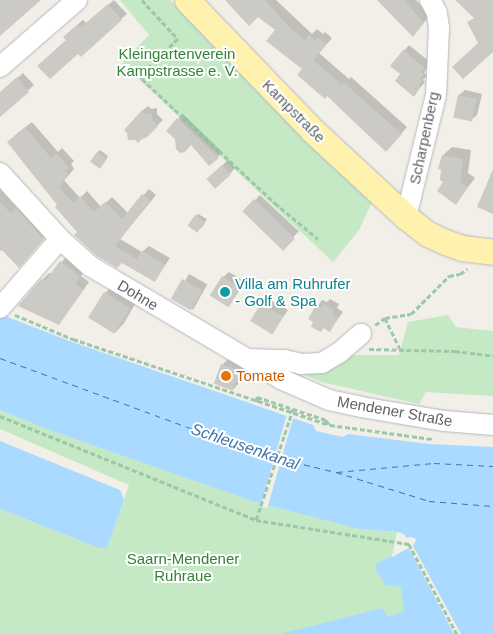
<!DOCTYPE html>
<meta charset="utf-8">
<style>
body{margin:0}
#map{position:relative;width:493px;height:634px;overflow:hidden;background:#f1efe8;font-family:Arial,sans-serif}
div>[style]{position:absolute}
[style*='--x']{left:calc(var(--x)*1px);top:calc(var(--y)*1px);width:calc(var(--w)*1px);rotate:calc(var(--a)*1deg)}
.green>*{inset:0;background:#c5e8c5}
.water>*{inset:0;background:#aadaff}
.pier>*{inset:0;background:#f1efe8;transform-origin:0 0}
.shadow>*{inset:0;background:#0003;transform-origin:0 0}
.ferry>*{height:1px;margin-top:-0.5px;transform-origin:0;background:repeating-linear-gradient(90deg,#4174aa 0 6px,transparent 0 11px)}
.building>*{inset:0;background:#cccac5;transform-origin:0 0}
.path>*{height:2.5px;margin-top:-1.25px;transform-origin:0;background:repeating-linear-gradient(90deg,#9cc7a9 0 5px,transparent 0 7.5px)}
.roads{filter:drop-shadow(0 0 1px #b5b8bc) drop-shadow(0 0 1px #b5b8bc)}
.minor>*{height:20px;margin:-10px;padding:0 10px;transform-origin:10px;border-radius:10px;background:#fff}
.major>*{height:25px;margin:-12.5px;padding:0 12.5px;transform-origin:12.5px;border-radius:12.5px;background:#fff2af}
.path-bridge>*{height:2.5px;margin-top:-1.25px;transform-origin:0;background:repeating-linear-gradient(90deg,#9cc7a9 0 5px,transparent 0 7.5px)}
.dots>*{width:14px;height:14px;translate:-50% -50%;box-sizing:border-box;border:2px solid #fff;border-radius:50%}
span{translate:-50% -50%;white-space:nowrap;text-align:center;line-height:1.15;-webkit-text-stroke:4px #fff;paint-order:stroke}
.park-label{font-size:15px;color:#348238}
.street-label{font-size:15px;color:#5f6368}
.culture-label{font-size:15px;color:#0d838f}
.left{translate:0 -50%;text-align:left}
.food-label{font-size:15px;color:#c56008}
.water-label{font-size:16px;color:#4174aa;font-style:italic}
</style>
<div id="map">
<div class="green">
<i style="clip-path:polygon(120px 0,170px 0,282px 117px,372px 202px,359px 230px,333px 262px,122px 63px,149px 35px)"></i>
<i style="clip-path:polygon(448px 315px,456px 327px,493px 331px,493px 396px,426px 392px,419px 404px,321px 382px,286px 367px,347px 355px,399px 355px,408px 322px)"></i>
<i style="clip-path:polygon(0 410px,56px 432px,255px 502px,359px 529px,397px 532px,393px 552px,443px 634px,0 634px,0 509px,99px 548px,107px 548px,129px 485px,0 429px)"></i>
</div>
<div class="water">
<i style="clip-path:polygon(0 314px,72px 342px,313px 425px,316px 431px,343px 437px,348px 434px,429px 444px,493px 447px,493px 634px,281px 634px,382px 608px,388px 617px,404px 611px,401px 587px,385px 585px,377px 572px,375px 564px,411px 547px,416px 541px,411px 538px,407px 539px,404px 534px,397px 532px,359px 529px,255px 502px,55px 432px,0 410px)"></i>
<i style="clip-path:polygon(0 441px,120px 490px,124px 499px,107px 548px,99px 548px,0 509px)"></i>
</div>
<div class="pier">
<i style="left:287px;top:414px;width:7px;height:96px;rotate:16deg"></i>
<i style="clip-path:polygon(411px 537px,416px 539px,413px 546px,461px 634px,454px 634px,409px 548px,392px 557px,392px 554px,413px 542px,411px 540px,406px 541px,404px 538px)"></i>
</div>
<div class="shadow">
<i style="clip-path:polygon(114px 0,127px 14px,121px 19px,67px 40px,70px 31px,83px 20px,86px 23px)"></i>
<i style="clip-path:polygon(227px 0,276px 0,312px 34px,317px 29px,323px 34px,325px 32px,332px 38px,319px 53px,349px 79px,351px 77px,407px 127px,393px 143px,327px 94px,304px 69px,276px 30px,258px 15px)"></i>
<i style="clip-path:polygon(379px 0,416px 0,430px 15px,419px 29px)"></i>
<i style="clip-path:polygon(409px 45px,430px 62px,424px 73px,427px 75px,423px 80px,425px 82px,414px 95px,402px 74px,391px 65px)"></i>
<i style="clip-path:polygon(23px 73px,34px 85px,2px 113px,0 111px,0 93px)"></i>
<i style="clip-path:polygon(465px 90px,482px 94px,477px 115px,471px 120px,459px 95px)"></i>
<i style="clip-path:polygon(148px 106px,151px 109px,157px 108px,157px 114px,163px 120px,146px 137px,142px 111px)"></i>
<i style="clip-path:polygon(183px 114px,222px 152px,218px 157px,191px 144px,178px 119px)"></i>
<i style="clip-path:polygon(32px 122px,58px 152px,62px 148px,74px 161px,71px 164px,74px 169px,64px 180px,80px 198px,87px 191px,101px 207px,112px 197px,128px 213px,149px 189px,156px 195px,120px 239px,142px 252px,149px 246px,170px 258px,155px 280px,79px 232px,14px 136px)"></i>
<i style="clip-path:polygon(452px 147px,471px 150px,468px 173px,475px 178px,456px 203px,445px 182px,443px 155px)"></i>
<i style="clip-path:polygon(100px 150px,108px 156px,102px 165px,98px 152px)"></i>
<i style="clip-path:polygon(228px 160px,235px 168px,230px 174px,214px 173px)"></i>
<i style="clip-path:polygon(0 189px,17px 208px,23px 203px,49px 232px,25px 260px,3px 249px,0 251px)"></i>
<i style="left:260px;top:195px;width:53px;height:23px;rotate:43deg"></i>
<i style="clip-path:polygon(198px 214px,207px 219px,201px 229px,196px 216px)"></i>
<i style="clip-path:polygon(68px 255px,86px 269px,81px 276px,89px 282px,59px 324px,42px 280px,49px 273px,51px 274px)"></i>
<i style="clip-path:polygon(229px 272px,245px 282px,229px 306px,223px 277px)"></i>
<i style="left:189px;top:274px;width:21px;height:29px;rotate:29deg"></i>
<i style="clip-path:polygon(114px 285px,138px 299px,124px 323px,116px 332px,105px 293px)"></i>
<i style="clip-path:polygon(267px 298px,288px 310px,272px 333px,251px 321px)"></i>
<i style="clip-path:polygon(330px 299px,339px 304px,337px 308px,343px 312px,330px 330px,324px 327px,321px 331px,315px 322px,309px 318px,322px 300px,327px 302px)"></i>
<i style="clip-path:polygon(228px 359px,245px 365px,238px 384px,233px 390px,222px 365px)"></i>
</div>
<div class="ferry">
<i style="--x:0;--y:358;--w:278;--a:20.2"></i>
<i style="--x:261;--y:454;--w:77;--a:13.5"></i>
<i style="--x:336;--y:472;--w:97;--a:17.3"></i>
<i style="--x:429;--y:501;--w:64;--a:4.5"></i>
<i style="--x:337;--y:472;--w:97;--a:-5.3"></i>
<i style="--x:434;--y:463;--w:59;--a:2.9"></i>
</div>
<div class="building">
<i style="clip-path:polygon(0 0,41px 0,0 36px)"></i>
<i style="clip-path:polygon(225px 0,265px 0,288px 26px,305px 40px,309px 35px,315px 40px,318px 37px,326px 45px,313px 60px,342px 85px,344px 83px,402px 134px,386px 152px,327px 96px,325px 99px,297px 75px,302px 69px,266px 41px,275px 30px,258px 17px,249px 26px)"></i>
<i style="clip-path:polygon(377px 0,404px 0,424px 23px,413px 37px)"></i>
<i style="clip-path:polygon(455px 0,493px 0,493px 52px,463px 79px,452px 67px,478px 43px,467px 22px,474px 18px)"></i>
<i style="clip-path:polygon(108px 4px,122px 20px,81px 57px,78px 54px,50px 79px,37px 66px,66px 40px,63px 37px,77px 25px,80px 28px)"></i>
<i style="clip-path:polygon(403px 50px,425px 68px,421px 72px,424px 74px,420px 79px,422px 81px,418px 86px,420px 88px,414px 97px,395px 81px,400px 74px,390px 66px)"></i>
<i style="clip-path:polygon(17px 77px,29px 92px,0 117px,0 92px)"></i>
<i style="left:458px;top:95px;width:19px;height:23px;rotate:12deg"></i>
<i style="clip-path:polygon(142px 110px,145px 114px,152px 113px,152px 120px,158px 126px,146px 138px,142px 139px,138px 143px,135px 140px,128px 140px,127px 133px,124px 130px)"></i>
<i style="clip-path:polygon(177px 118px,219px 158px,209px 166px,191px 145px,185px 152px,180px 153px,176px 149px,175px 139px,166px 131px)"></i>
<i style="clip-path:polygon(25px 127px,51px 158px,56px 153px,69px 168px,65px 171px,69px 175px,59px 187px,73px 203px,80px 196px,94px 212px,105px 202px,122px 219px,142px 194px,150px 201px,115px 246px,137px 259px,142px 251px,165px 265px,155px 282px,122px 263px,117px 268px,97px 256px,74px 235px,77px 232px,55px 207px,57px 205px,7px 142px)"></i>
<i style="left:97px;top:152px;width:12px;height:12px;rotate:35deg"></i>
<i style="clip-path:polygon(442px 155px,463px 159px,460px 182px,468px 187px,456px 205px,437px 191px,443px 182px,440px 180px,441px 170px,438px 169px)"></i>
<i style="left:222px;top:165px;width:13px;height:21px;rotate:48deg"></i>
<i style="clip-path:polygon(493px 169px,493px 214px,477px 207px)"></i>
<i style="left:254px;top:199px;width:57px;height:17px;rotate:44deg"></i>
<i style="clip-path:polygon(0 201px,10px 213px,16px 208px,44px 239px,19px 268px,0 248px)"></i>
<i style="left:195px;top:215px;width:12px;height:13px;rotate:35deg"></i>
<i style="clip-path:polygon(60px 261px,80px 277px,75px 283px,83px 290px,59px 325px,18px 306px,41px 279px,45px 281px)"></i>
<i style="left:222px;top:276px;width:22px;height:23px;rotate:32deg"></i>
<i style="left:182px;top:279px;width:23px;height:23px;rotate:29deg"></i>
<i style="left:104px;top:292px;width:31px;height:30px;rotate:32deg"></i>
<i style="left:261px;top:303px;width:26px;height:21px;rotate:31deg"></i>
<i style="clip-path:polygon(324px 304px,334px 310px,332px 314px,338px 318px,330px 332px,323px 328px,321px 332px,311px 327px,313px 322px,308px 319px,316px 305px,321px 308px)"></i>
<i style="left:221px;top:364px;width:20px;height:21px;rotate:20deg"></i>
</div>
<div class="path">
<i style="--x:142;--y:0;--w:53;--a:47.3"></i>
<i style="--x:178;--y:39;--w:50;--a:135.8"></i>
<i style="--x:142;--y:74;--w:5;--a:90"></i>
<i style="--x:142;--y:79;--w:182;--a:43"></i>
<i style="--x:275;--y:203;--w:56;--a:39.9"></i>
<i style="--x:15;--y:315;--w:63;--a:22.5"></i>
<i style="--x:73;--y:339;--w:271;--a:18.5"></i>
<i style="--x:330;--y:425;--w:103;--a:7.8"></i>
<i style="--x:385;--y:318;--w:34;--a:64"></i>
<i style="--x:375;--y:325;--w:12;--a:-35"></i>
<i style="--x:385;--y:318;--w:26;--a:-9"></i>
<i style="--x:411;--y:314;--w:54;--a:-45"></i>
<i style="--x:449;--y:276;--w:11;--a:-10"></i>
<i style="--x:460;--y:274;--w:9;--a:-36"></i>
<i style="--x:369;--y:349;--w:86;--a:1.3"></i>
<i style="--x:455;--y:351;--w:38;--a:7"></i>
<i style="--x:256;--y:402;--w:5;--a:-79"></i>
<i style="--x:257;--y:397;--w:73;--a:18.4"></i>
<i style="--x:326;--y:420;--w:5;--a:53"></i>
<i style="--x:0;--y:416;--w:276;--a:22.1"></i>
<i style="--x:256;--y:520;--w:155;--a:8.9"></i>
<i style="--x:409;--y:544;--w:102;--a:61.9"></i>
</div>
<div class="roads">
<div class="minor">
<i style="--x:0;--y:67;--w:102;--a:-41"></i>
<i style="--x:0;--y:173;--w:89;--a:47.7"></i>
<i style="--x:60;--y:239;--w:40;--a:42"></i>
<i style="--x:90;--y:266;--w:222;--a:30.6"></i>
<i style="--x:281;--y:379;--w:52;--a:23.6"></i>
<i style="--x:329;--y:400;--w:33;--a:12"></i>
<i style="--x:361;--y:407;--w:85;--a:9.5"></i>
<i style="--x:445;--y:421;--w:48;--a:4.8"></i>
<i style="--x:406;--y:217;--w:126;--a:-76.2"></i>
<i style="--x:436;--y:95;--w:67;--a:-87.4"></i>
<i style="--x:439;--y:28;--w:15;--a:-98"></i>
<i style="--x:437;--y:13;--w:15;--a:-118"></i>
<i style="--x:0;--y:308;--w:91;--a:-49"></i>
<i style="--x:248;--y:359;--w:36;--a:2"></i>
<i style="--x:284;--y:360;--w:17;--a:13"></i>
<i style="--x:301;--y:364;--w:21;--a:-3"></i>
<i style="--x:322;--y:363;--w:21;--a:-31"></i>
<i style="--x:340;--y:352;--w:28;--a:-41"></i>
</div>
<div class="major">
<i style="--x:187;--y:0;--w:180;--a:46.1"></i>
<i style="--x:312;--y:130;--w:128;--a:42.8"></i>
<i style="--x:406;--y:217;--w:28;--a:38"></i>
<i style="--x:428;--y:234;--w:19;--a:25"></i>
<i style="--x:445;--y:242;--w:18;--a:19"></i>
<i style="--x:462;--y:248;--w:31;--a:7"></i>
</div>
</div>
<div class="path-bridge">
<i style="--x:256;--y:520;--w:117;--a:-71.6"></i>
</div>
<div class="dots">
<i style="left:225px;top:292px;background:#0f9aa8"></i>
<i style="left:226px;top:376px;background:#e8710a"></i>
</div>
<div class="park-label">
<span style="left:177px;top:62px">Kleingartenverein<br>Kampstrasse e. V.</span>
<span style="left:183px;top:567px">Saarn-Mendener<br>Ruhraue</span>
</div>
<div class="street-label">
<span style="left:294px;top:111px;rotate:45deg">Kampstraße</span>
<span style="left:424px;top:138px;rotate:-78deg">Scharpenberg</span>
<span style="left:138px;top:295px;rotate:31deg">Dohne</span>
<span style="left:395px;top:411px;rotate:10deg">Mendener Straße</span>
</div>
<div class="culture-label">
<span class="left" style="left:235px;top:292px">Villa am Ruhrufer<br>- Golf &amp; Spa</span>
</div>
<div class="food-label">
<span class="left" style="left:236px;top:376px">Tomate</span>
</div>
<div class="water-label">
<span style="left:245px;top:447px;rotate:19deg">Schleusenkanal</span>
</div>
</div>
